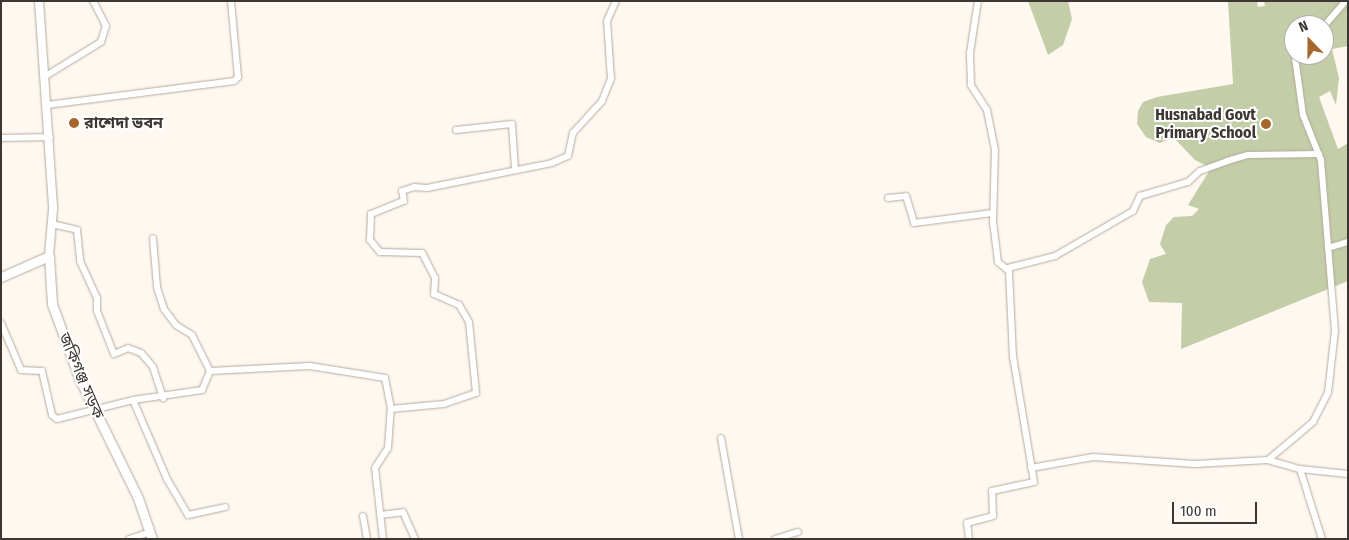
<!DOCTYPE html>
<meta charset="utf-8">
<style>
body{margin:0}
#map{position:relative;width:1349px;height:540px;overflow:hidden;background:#fff8f0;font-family:"Fira Sans Condensed","Noto Sans Bengali",sans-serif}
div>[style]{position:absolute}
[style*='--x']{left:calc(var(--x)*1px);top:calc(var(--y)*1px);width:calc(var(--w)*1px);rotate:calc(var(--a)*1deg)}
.green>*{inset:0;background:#c3cda7}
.roads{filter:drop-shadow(0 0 1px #b4aa9d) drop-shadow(0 0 1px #b4aa9d)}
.minor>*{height:6px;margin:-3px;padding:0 3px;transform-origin:3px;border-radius:3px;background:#fff}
.tertiary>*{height:8px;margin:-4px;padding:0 4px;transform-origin:4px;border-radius:4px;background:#fff}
.secondary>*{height:9px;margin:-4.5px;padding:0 4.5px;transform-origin:4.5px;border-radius:4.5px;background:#fff}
.dots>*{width:14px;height:14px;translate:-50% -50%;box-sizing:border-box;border:2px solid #fff;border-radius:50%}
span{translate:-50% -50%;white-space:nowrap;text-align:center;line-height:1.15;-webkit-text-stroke:4px #fff;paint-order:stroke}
.poi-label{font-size:16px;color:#3c3732;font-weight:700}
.right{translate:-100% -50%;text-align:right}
.left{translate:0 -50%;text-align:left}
.street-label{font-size:16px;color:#3c3732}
.frame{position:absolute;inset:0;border:2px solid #3c3732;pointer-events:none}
.north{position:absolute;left:1284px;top:15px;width:50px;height:50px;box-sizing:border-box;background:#fff;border:1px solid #b1afad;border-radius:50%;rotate:338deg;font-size:14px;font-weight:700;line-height:20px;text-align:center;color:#3c3732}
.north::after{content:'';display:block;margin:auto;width:18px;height:22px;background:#a6672d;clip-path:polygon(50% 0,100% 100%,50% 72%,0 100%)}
.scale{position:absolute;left:1172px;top:502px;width:85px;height:22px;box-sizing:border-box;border:2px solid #3c3732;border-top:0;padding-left:6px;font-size:15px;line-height:18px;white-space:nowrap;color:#3c3732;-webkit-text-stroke:4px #fff;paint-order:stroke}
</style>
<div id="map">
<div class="green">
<i style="clip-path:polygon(1028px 1px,1068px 1px,1072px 19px,1063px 45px,1048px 55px)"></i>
<i style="clip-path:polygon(evenodd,1228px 1px,1257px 1px,1258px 7px,1265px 6px,1264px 1px,1348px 1px,1348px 46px,1332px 49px,1339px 78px,1336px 105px,1330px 91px,1319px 97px,1338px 149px,1348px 143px,1348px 281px,1181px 349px,1182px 303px,1149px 302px,1142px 282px,1150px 259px,1166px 254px,1160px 244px,1166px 225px,1174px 217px,1192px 216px,1199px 209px,1188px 205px,1211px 168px,1195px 160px,1173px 137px,1160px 143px,1146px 137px,1137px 124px,1138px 111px,1143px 102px,1157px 97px,1233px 84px,1228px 1px,1294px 25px,1324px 25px,1324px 55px,1294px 55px,1294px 25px)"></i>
</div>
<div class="roads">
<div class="minor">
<i style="--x:1324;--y:26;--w:33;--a:-49"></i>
<i style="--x:44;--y:77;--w:67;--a:-31.6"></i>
<i style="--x:101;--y:42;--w:17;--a:-73"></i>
<i style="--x:106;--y:26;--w:28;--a:-117"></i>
<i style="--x:47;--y:105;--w:189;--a:-7.3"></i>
<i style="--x:234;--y:81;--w:6;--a:-45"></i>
<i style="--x:238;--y:77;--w:76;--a:-95.3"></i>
<i style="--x:456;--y:130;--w:56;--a:-6.1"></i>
<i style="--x:512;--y:124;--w:45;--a:86.2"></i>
<i style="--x:1;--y:138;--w:49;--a:-1.2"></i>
<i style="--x:888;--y:198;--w:18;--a:-6"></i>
<i style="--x:906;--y:196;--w:28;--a:73"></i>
<i style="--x:914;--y:223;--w:79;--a:-7.3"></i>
<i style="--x:52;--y:224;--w:26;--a:13"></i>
<i style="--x:77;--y:230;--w:31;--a:84"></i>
<i style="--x:80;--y:261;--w:41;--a:65.3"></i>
<i style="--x:97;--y:298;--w:13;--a:90"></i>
<i style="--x:97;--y:311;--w:46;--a:68.4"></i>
<i style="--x:114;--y:354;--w:15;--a:-23"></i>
<i style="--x:128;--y:348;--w:14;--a:21"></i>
<i style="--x:141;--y:353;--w:18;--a:49"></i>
<i style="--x:153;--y:367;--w:33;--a:72"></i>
<i style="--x:1328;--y:248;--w:21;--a:-17"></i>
<i style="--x:1008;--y:268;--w:49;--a:-14.3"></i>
<i style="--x:1055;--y:256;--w:90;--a:-30"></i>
<i style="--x:1133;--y:211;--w:17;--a:-65"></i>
<i style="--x:1140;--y:196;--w:50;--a:-16.3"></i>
<i style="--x:1188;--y:182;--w:16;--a:-43"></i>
<i style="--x:1200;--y:171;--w:29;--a:-20"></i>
<i style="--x:1227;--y:161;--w:22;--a:-16"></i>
<i style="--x:1248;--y:155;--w:71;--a:-0.8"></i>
<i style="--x:1;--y:323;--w:51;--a:66.9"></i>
<i style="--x:21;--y:370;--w:21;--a:3"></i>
<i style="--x:42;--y:371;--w:45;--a:77.2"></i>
<i style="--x:52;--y:415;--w:6;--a:39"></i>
<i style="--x:57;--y:419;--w:78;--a:-14"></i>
<i style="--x:133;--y:400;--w:70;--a:-8.2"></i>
<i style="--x:202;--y:390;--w:21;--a:-67"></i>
<i style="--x:210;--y:371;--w:40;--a:-116.6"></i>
<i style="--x:192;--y:335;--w:19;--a:-148"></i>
<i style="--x:176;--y:325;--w:20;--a:-127"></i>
<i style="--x:164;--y:309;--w:23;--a:-108"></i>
<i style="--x:157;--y:287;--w:49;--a:-94.7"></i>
<i style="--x:210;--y:371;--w:100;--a:-2.9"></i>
<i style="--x:310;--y:366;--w:76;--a:9.1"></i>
<i style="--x:385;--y:378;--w:32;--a:79"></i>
<i style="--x:133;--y:400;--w:86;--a:66.7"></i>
<i style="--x:167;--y:479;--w:42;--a:59.7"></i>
<i style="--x:188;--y:515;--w:38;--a:-12"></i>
<i style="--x:721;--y:438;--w:103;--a:79.9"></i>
<i style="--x:1268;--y:460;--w:33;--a:16"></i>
<i style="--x:1300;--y:469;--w:48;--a:5.9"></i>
<i style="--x:1031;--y:468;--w:63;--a:-10.1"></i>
<i style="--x:1093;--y:457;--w:102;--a:3.9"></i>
<i style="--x:1195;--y:464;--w:73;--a:-3.1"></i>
<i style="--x:1268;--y:460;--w:59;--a:-40.2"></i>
<i style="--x:1313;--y:422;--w:33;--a:-63"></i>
<i style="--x:1328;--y:393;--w:62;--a:-83.6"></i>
<i style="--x:1335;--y:331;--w:172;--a:-94.7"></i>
<i style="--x:1321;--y:160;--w:48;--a:-111.8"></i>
<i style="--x:1303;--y:115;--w:66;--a:-97.9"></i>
<i style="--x:1300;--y:469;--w:73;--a:72.6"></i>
<i style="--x:380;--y:515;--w:23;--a:-7"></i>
<i style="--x:403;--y:512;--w:30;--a:66"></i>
<i style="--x:363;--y:516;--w:23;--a:80"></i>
<i style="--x:129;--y:539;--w:22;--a:-18"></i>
<i style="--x:383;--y:539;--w:71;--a:-96.4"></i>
<i style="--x:375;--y:468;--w:24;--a:-57"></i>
<i style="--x:388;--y:448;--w:39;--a:-86"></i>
<i style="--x:391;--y:409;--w:53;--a:-5.4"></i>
<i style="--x:444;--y:404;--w:34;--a:-19"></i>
<i style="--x:476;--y:393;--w:71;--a:-95.6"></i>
<i style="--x:469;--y:322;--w:20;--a:-120"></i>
<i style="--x:459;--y:305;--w:27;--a:-156"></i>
<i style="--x:434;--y:294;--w:16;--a:-86"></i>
<i style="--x:435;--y:278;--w:28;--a:-117"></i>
<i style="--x:422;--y:253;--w:42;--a:-178.6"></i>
<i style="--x:380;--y:252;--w:16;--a:-130"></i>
<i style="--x:370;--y:240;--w:26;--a:-88"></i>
<i style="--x:371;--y:214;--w:35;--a:-22"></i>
<i style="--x:404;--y:201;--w:10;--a:-101"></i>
<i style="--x:402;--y:191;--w:13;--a:-18"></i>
<i style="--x:414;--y:187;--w:13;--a:4"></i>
<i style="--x:427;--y:188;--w:127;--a:-11.3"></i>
<i style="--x:552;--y:163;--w:17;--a:-24"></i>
<i style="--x:568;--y:156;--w:24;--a:-78"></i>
<i style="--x:573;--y:133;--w:43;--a:-47.8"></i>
<i style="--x:602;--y:101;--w:24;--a:-68"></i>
<i style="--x:611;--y:79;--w:58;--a:-93.9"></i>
<i style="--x:607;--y:21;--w:22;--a:-66"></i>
<i style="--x:775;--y:539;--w:24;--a:-17"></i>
<i style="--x:969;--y:539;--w:16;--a:-97"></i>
<i style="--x:967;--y:523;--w:27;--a:-15"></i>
<i style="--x:993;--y:516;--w:25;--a:-92"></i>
<i style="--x:992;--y:491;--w:43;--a:-12.1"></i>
<i style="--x:1034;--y:482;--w:127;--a:-99.5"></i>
<i style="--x:1013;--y:357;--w:86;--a:-92.7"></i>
<i style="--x:1009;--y:271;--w:14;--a:-141"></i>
<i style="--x:998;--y:262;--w:38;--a:-97"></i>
<i style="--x:993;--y:224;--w:74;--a:-88.5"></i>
<i style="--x:995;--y:150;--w:41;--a:-101.3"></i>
<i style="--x:987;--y:110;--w:30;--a:-123"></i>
<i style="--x:971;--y:85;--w:32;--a:-92"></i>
<i style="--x:970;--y:53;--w:53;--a:-81.3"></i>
</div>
<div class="tertiary">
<i style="--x:39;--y:1;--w:208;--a:86.1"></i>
<i style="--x:53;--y:209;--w:47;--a:94.9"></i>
</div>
<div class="secondary">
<i style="--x:1;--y:277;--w:52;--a:-23.6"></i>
<i style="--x:49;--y:256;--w:48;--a:86.4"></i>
<i style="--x:52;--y:304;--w:81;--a:69.8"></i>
<i style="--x:80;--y:380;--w:131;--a:63.8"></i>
<i style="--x:138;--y:498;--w:43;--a:71.1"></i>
</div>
</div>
<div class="dots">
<i style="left:74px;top:123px;background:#a6672d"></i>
<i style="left:1266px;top:124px;background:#a6672d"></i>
</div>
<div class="poi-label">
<span class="right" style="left:1256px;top:124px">Husnabad Govt<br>Primary School</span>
<span class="left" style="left:84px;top:123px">রাশেদা ভবন</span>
</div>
<div class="street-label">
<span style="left:81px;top:376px;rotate:67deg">জকিগঞ্জ সড়ক</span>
</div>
<div class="frame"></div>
<div class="north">N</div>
<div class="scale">100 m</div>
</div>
